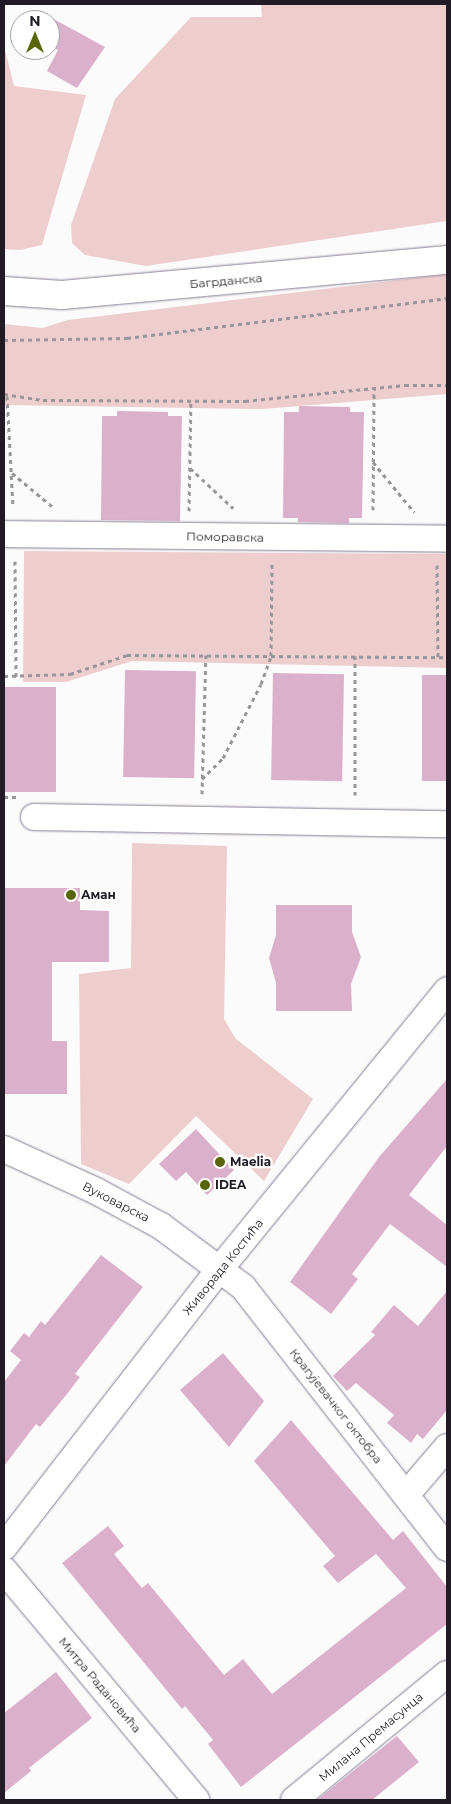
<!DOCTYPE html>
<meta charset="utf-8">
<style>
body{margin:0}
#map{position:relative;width:451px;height:1804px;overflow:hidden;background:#fbfbfb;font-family:Montserrat,sans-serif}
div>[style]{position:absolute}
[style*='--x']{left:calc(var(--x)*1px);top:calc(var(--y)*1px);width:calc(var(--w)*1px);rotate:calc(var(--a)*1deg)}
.green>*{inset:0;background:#eecdce}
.building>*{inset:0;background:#dbb0cb;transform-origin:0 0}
.path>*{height:3px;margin-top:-1.5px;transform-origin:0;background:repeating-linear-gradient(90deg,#98969a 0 4px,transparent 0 8px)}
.roads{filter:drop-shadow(0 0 1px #867b93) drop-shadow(0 0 1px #867b93)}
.minor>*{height:26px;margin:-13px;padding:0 13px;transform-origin:13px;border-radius:13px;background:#fff}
.secondary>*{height:28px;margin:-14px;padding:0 14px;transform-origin:14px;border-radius:14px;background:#fff}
.dots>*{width:14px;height:14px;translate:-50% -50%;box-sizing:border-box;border:2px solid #fff;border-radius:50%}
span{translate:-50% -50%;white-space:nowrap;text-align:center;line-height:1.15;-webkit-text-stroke:4.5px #fff;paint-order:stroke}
.street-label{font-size:12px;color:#201b25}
.poi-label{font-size:12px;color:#201b25;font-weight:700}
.left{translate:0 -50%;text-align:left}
.frame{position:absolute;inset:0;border:5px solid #201b25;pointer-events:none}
.north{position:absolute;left:10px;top:10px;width:50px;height:50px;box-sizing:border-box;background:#fff;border:1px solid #a6a4a8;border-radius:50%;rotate:0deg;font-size:14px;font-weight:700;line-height:20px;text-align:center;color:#201b25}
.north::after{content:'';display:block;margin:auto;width:18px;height:22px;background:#586509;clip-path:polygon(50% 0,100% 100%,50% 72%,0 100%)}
</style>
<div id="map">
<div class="green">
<i style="clip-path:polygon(261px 4px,447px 4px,447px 221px,146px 266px,85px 255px,72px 243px,71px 225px,115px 99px,191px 17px,262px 17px)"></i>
<i style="clip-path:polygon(4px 46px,14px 86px,86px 95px,42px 245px,20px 250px,4px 249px)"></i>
<i style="clip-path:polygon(447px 274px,447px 394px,263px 409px,4px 405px,4px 324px,42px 328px,68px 320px)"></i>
<i style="clip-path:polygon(24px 551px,447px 554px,447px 668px,132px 661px,66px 682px,23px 682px)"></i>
<i style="clip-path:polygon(132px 843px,227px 846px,224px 1019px,236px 1039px,313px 1099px,264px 1181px,196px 1116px,129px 1184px,81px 1164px,79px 974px,131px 968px)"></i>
</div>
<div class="building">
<i style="clip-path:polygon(50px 17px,105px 47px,77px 88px,47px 71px,58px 50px,50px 46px)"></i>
<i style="clip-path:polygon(299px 406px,350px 407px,350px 412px,364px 412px,362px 518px,349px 518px,349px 523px,298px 522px,298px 518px,283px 518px,284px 412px,299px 412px)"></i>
<i style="clip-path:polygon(117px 411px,168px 412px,168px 416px,182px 416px,180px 521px,101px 520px,102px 416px,117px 416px)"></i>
<i style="left:125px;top:670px;width:71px;height:107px;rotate:1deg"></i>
<i style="left:273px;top:673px;width:71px;height:107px;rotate:1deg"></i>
<i style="left:422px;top:675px;width:25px;height:106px"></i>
<i style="left:4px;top:687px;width:52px;height:105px"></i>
<i style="clip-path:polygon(4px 888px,80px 888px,80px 910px,109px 911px,109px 962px,52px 962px,52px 1041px,67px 1041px,67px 1094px,4px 1094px)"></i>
<i style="clip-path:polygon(276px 905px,352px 905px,352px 932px,361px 957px,351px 984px,352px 1011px,276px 1011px,276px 983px,269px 958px,276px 935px)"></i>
<i style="clip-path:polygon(447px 1079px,447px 1146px,409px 1195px,447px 1225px,447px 1267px,390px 1224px,352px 1274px,358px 1279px,331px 1314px,290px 1282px,379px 1157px)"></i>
<i style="clip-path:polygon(196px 1129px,234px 1170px,207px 1195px,186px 1172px,176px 1181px,159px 1164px)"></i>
<i style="clip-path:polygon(101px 1255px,143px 1287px,75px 1374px,80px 1377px,67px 1394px,40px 1427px,36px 1424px,4px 1466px,4px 1382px,21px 1360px,10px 1351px,24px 1333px,29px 1337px,41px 1321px,45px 1325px)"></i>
<i style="clip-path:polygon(447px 1291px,447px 1410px,423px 1439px,417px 1434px,411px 1443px,387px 1423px,394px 1415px,356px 1383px,347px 1391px,333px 1376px,375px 1335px,371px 1332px,394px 1305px,418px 1326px)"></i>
<i style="clip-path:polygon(223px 1353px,264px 1401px,229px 1447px,180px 1390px)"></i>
<i style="clip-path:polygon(291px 1420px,393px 1540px,403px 1531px,447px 1587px,447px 1624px,241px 1787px,208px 1744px,213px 1740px,185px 1706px,182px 1709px,62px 1563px,108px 1526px,124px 1546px,114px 1554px,142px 1588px,148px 1583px,224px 1675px,243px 1659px,272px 1694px,406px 1588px,376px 1554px,338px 1583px,323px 1566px,335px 1556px,254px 1461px)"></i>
<i style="clip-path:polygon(56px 1672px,92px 1718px,29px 1768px,31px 1771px,4px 1793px,4px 1713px)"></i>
<i style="clip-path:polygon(397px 1736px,419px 1762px,372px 1800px,317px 1800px)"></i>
</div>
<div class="path">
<i style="--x:4;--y:340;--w:123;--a:-0.9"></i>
<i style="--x:127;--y:338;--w:322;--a:-7.1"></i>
<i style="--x:4;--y:394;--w:39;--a:9"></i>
<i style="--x:43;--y:400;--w:202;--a:0.3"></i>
<i style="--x:245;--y:401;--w:161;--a:-5.7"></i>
<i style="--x:405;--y:385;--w:42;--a:0"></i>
<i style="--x:7;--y:396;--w:111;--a:86.9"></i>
<i style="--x:373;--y:462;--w:65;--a:50.6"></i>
<i style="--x:190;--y:468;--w:59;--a:42.9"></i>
<i style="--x:12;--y:473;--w:53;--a:39.7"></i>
<i style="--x:373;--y:510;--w:122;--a:-89.5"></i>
<i style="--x:189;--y:511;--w:110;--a:-89"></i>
<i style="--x:15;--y:561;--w:117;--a:89.5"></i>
<i style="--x:437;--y:565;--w:92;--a:89.4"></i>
<i style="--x:355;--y:656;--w:139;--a:90"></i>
<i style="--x:4;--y:676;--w:66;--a:-1.7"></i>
<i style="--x:70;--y:674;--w:60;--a:-18.4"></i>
<i style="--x:127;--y:655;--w:320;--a:0.4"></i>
<i style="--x:202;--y:779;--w:30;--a:-45"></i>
<i style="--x:223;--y:758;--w:83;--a:-62.8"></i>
<i style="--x:261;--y:684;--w:30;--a:-70"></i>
<i style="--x:271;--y:656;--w:92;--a:-89.4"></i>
<i style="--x:202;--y:794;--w:139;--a:-88.4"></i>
<i style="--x:4;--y:797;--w:12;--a:0"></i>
</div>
<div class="roads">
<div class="minor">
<i style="--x:4;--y:534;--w:443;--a:0.6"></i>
<i style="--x:34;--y:817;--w:413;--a:1"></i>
<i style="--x:4;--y:1149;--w:101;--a:24.5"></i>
<i style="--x:96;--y:1191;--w:74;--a:28.3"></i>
<i style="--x:161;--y:1226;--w:102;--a:36.6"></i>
<i style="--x:243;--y:1287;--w:331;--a:52"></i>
<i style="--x:406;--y:1495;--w:63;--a:-49.5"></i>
<i style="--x:4;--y:1547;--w:351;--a:-52.2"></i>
<i style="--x:219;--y:1270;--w:361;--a:-50.8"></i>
<i style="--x:4;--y:1570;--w:300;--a:50.1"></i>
<i style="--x:294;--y:1800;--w:198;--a:-39.5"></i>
</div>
<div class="secondary">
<i style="--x:4;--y:291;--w:58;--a:3.9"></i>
<i style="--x:62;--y:295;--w:387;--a:-5.2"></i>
</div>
</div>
<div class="dots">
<i style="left:71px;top:895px;background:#586509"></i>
<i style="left:220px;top:1162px;background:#586509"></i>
<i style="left:205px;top:1185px;background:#586509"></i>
</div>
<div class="street-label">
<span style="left:226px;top:281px;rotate:-5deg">Багрданска</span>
<span style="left:225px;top:537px;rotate:1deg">Поморавска</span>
<span style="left:116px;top:1202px;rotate:27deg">Вуковарска</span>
<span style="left:223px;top:1267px;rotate:-51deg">Живорада Костића</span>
<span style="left:336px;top:1406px;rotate:52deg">Крагујевачког октобра</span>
<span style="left:100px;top:1685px;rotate:50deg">Митра Радановића</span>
<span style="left:371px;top:1737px;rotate:-40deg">Милана Премасунца</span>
</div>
<div class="poi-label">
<span class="left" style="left:81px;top:895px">Аман</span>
<span class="left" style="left:230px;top:1162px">Maelia</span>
<span class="left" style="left:215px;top:1185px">IDEA</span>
</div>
<div class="frame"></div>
<div class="north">N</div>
</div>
